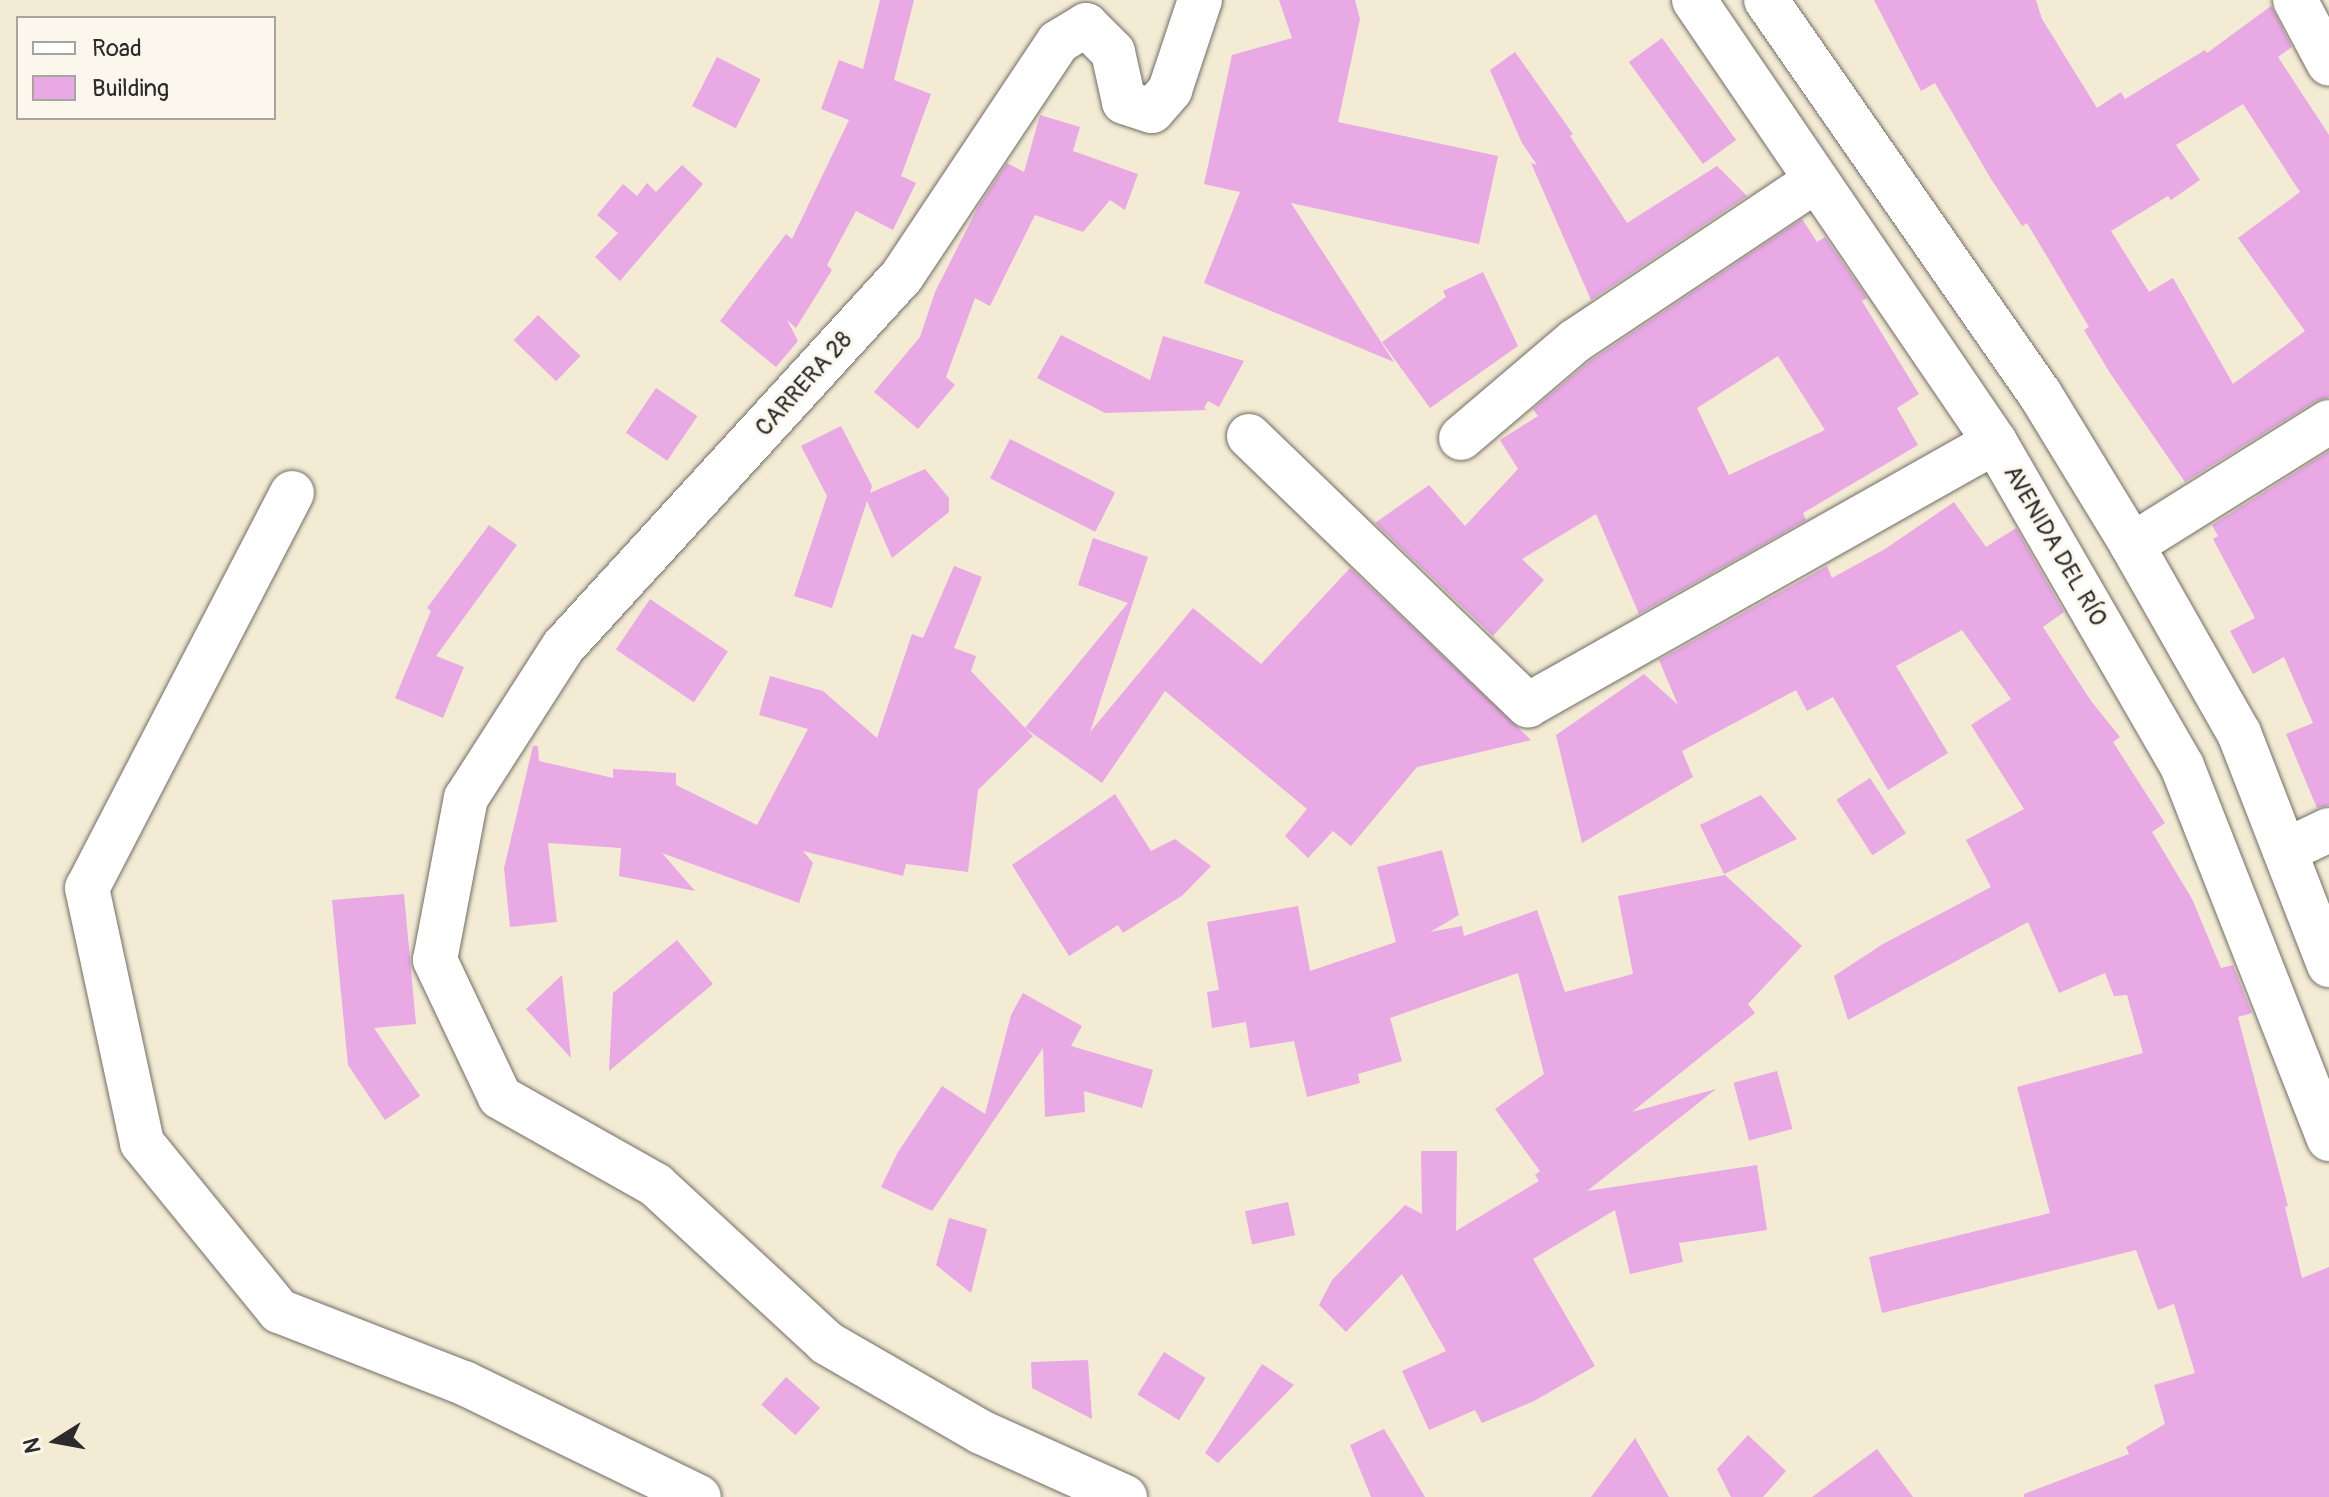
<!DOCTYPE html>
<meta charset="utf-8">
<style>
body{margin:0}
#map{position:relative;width:2329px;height:1497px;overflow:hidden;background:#f4ebd4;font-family:Pangolin,sans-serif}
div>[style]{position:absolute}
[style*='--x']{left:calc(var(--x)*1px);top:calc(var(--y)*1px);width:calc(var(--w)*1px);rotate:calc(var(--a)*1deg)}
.building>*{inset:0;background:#e8a9e5;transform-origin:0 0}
.roads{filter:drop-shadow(0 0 2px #716e66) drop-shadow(0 0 2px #716e66)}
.street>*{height:44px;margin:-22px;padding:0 22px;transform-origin:22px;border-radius:22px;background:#fff}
.secondary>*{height:44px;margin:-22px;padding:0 22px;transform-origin:22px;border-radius:22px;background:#fff}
span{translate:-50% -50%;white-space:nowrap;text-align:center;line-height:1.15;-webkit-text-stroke:6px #fbf7ec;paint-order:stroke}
.street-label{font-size:24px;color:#2b2b2b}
.legend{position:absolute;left:16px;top:16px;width:260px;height:104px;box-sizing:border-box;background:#fbf7ec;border:2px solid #a8a59f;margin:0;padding:10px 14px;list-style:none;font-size:24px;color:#2b2b2b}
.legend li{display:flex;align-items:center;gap:16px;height:40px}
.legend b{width:40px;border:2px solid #a8a59f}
.north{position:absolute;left:16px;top:1401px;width:80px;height:80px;-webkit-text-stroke:6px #fbf7ec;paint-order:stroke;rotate:259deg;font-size:22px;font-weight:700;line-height:32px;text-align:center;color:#2b2b2b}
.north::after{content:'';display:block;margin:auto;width:28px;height:36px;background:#2b2b2b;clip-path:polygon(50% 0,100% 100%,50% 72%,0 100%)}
</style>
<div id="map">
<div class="building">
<i style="clip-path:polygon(880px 0,914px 0,894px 80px,931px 94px,901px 176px,916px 183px,893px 230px,856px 211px,827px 265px,832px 270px,796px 328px,787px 320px,798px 341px,776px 367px,720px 321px,786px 234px,792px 239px,849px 120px,821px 109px,839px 60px,863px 69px)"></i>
<i style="clip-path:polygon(1279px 0,1355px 0,1360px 19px,1338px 122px,1498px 156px,1479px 244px,1291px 203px,1394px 362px,1204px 283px,1240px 192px,1204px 184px,1232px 55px,1292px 38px)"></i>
<i style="clip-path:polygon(evenodd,1874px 0,2036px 0,2042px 19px,2097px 108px,2121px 92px,2125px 99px,2205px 50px,2207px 53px,2271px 6px,2292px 47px,2278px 57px,2329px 135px,2329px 397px,2316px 401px,2185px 482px,2110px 373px,2084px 330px,2089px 327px,2027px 223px,2022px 226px,1991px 179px,1935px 83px,1921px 91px,1874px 0,2243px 104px,2300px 192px,2238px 238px,2305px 331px,2233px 384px,2173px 278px,2149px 292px,2111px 231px,2168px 196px,2171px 200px,2200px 180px,2176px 145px,2243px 104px)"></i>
<i style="left:1662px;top:38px;width:126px;height:41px;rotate:54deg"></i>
<i style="clip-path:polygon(1515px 52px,1573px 134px,1570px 136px,1627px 223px,1717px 166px,1747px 196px,1591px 300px,1531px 163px,1537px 165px,1522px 143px,1490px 70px)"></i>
<i style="left:717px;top:57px;width:49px;height:55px;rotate:27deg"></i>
<i style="clip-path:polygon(1040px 115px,1080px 127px,1073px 151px,1138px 174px,1125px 210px,1110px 200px,1083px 232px,1035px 215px,990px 306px,975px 298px,946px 377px,955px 385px,918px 429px,874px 392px,920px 337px,935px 292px,978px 207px,1007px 163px,1024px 172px)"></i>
<i style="clip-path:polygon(682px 165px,703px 184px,620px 281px,595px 257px,618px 233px,597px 215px,623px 184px,637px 196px,647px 183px,656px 192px)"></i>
<i style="clip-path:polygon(evenodd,1802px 219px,1817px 242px,1825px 237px,1867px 298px,1862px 301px,1919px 394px,1897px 408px,1918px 445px,1803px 513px,1806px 520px,1639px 614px,1596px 514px,1522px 559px,1544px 580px,1493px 636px,1375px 523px,1429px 485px,1465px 526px,1518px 469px,1500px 440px,1538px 416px,1533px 409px,1590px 361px,1802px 219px,1778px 356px,1825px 430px,1729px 475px,1697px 408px,1778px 356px)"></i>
<i style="clip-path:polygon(1483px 272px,1518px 346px,1430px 408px,1382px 342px,1446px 297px,1443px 291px)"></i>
<i style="left:538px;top:315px;width:59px;height:35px;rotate:44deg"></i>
<i style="clip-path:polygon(1061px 335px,1150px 380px,1163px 336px,1244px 361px,1219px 407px,1208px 401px,1204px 408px,1207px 410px,1105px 413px,1037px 378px)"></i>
<i style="left:656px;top:388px;width:50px;height:54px;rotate:34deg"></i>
<i style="clip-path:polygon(841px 426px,872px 486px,870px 493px,925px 469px,949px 498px,949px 512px,892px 558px,867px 501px,832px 608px,794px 596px,827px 496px,801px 446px)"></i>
<i style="left:1010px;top:439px;width:118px;height:44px;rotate:27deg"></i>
<i style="clip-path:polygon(2329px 451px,2329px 805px,2317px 808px,2286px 734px,2313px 723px,2284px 657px,2253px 674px,2230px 631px,2255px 618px,2213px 539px,2218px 536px,2212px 525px)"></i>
<i style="clip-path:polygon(1954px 502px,1986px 547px,2016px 528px,2064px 612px,2043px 627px,2091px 701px,2120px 737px,2113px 742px,2165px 823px,2152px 832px,2192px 899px,2221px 968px,2233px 965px,2252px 1013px,2238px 1017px,2288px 1206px,2285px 1207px,2302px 1278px,2329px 1267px,2329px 1497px,2024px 1497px,2024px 1494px,2129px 1454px,2126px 1447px,2165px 1424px,2154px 1385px,2195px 1373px,2174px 1304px,2158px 1310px,2136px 1250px,1882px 1313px,1869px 1257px,2050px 1213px,2017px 1087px,2143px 1053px,2127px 995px,2114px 996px,2105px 973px,2059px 993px,2028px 922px,1848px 1020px,1834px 976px,1883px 944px,1991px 887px,1966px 840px,2024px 809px,1971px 725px,2011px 699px,1962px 630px,1896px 666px,1948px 753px,1888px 790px,1833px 697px,1807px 711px,1796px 690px,1682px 751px,1693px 777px,1582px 843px,1556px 735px,1644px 674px,1678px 705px,1659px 660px,1827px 566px,1832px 578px,1885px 549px)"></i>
<i style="clip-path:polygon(489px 525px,517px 545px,436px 656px,464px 667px,443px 718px,395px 698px,431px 611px,427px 608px)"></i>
<i style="clip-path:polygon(1093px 538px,1148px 557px,1090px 732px,1193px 608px,1261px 664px,1350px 568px,1531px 740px,1417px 767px,1351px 846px,1333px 831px,1308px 858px,1285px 836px,1307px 809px,1165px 691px,1102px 783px,1025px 728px,1033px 736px,978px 790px,968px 872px,906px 864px,903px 876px,803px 851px,813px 863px,799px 903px,662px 853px,695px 891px,619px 876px,621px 848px,548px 843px,557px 922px,510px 927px,504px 868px,533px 746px,538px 746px,539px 761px,613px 778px,613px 769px,676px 773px,676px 785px,757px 825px,808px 729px,759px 715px,770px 676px,823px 691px,877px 738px,912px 634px,923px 638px,954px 566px,982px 577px,954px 648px,976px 656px,971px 671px,1025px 728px,1128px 603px,1078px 585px)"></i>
<i style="left:650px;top:599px;width:94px;height:61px;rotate:34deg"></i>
<i style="left:1870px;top:778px;width:66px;height:40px;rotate:57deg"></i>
<i style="clip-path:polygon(1115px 794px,1151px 851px,1175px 839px,1211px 866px,1183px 895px,1123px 933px,1118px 925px,1069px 956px,1012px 865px)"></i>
<i style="clip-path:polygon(1761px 795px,1797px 839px,1724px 874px,1700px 825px)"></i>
<i style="clip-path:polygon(1442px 850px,1459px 915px,1430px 932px,1462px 926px,1464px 936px,1537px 910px,1565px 992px,1633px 974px,1618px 896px,1725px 875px,1802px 946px,1748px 1004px,1755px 1013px,1632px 1112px,1716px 1089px,1587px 1191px,1757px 1165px,1767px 1230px,1679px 1243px,1683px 1262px,1630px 1274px,1615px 1210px,1533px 1259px,1595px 1366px,1534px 1401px,1482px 1423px,1475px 1410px,1429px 1430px,1402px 1371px,1446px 1351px,1402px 1274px,1346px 1332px,1319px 1305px,1332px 1280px,1405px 1205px,1422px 1214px,1421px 1151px,1457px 1151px,1456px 1231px,1539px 1181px,1535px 1175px,1540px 1171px,1495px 1109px,1544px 1074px,1518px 973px,1390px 1018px,1402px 1061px,1358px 1074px,1360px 1083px,1307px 1097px,1294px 1041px,1250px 1048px,1246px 1022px,1212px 1028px,1207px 992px,1219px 990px,1207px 922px,1298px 906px,1310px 971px,1396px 942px,1377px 867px)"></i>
<i style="clip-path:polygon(404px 894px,416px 1024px,374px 1028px,420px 1096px,385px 1120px,348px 1065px,332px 900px)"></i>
<i style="clip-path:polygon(677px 940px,713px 984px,609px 1071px,613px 993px)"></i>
<i style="clip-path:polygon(562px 975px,571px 1058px,526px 1009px)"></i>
<i style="clip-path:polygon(1023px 993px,1082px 1026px,1071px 1046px,1153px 1070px,1142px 1108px,1084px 1091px,1085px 1112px,1045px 1117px,1043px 1048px,932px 1211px,881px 1187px,898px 1152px,942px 1086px,985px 1114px,1011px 1015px)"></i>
<i style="left:1777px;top:1071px;width:60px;height:45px;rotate:75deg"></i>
<i style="left:1288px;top:1202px;width:34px;height:44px;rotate:78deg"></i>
<i style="clip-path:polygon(949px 1218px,987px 1229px,971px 1293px,936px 1265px)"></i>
<i style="left:1164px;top:1352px;width:49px;height:50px;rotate:32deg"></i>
<i style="clip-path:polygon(1088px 1360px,1092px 1419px,1032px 1388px,1031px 1362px)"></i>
<i style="clip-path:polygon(1262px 1364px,1294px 1385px,1218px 1463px,1205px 1453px)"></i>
<i style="left:786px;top:1377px;width:46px;height:37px;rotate:42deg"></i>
<i style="clip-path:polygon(1384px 1429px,1425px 1497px,1371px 1497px,1350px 1445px)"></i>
<i style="clip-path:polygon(1748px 1435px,1786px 1471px,1763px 1497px,1731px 1497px,1717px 1469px)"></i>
<i style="clip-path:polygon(1635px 1438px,1669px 1497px,1591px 1497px)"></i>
<i style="clip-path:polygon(1877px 1449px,1913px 1497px,1812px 1497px)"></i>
</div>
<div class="roads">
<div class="street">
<i style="--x:2295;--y:0;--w:72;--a:62"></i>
<i style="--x:1249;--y:436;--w:388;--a:44"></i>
<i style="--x:1528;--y:705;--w:536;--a:-29.39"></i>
<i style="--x:1461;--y:438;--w:150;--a:-40.4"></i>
<i style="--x:1575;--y:341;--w:290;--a:-33.7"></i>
<i style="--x:292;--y:493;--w:445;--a:117.4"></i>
<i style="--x:87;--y:888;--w:261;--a:77.8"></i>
<i style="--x:142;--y:1143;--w:217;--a:50.8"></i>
<i style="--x:279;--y:1311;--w:199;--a:21.3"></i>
<i style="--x:464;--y:1383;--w:261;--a:25.9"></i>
<i style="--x:2132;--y:545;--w:232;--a:-32"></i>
<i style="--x:2285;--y:851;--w:49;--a:-25.5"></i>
<i style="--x:1125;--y:1497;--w:158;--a:-155.7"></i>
<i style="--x:981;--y:1432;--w:178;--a:-150"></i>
<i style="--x:827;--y:1343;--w:233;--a:-137.3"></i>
<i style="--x:656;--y:1185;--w:179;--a:-150.6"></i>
<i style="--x:500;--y:1097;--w:152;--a:-115.4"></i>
<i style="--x:435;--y:960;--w:165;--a:-79.2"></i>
<i style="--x:466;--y:798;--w:179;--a:-57.3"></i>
<i style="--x:563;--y:647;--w:503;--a:-47.58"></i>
<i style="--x:902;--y:276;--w:281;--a:-56.3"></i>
<i style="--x:1058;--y:42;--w:33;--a:-31"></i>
<i style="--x:1086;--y:25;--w:38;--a:45"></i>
<i style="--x:1113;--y:52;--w:51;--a:77.6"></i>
<i style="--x:1124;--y:102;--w:29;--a:18"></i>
<i style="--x:1152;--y:111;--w:28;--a:-49"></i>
<i style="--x:1170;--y:90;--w:95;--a:-71.6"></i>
</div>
<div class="secondary">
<i style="--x:1694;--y:0;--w:535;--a:55.75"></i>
<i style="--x:1995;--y:442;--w:374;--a:60"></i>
<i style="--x:2182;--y:766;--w:401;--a:68.5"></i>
<i style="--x:1766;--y:0;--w:480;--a:55.2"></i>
<i style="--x:2040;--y:394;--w:177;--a:58.6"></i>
<i style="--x:2132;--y:545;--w:216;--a:60.4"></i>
<i style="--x:2239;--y:733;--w:249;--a:68.8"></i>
</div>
</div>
<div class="street-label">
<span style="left:804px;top:384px;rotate:-48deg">CARRERA 28</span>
<span style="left:2055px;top:546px;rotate:60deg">AVENIDA DEL RÍO</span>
</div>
<ul class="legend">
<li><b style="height:10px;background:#fff"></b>Road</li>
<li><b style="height:22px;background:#e8a9e5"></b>Building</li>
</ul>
<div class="north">N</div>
</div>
